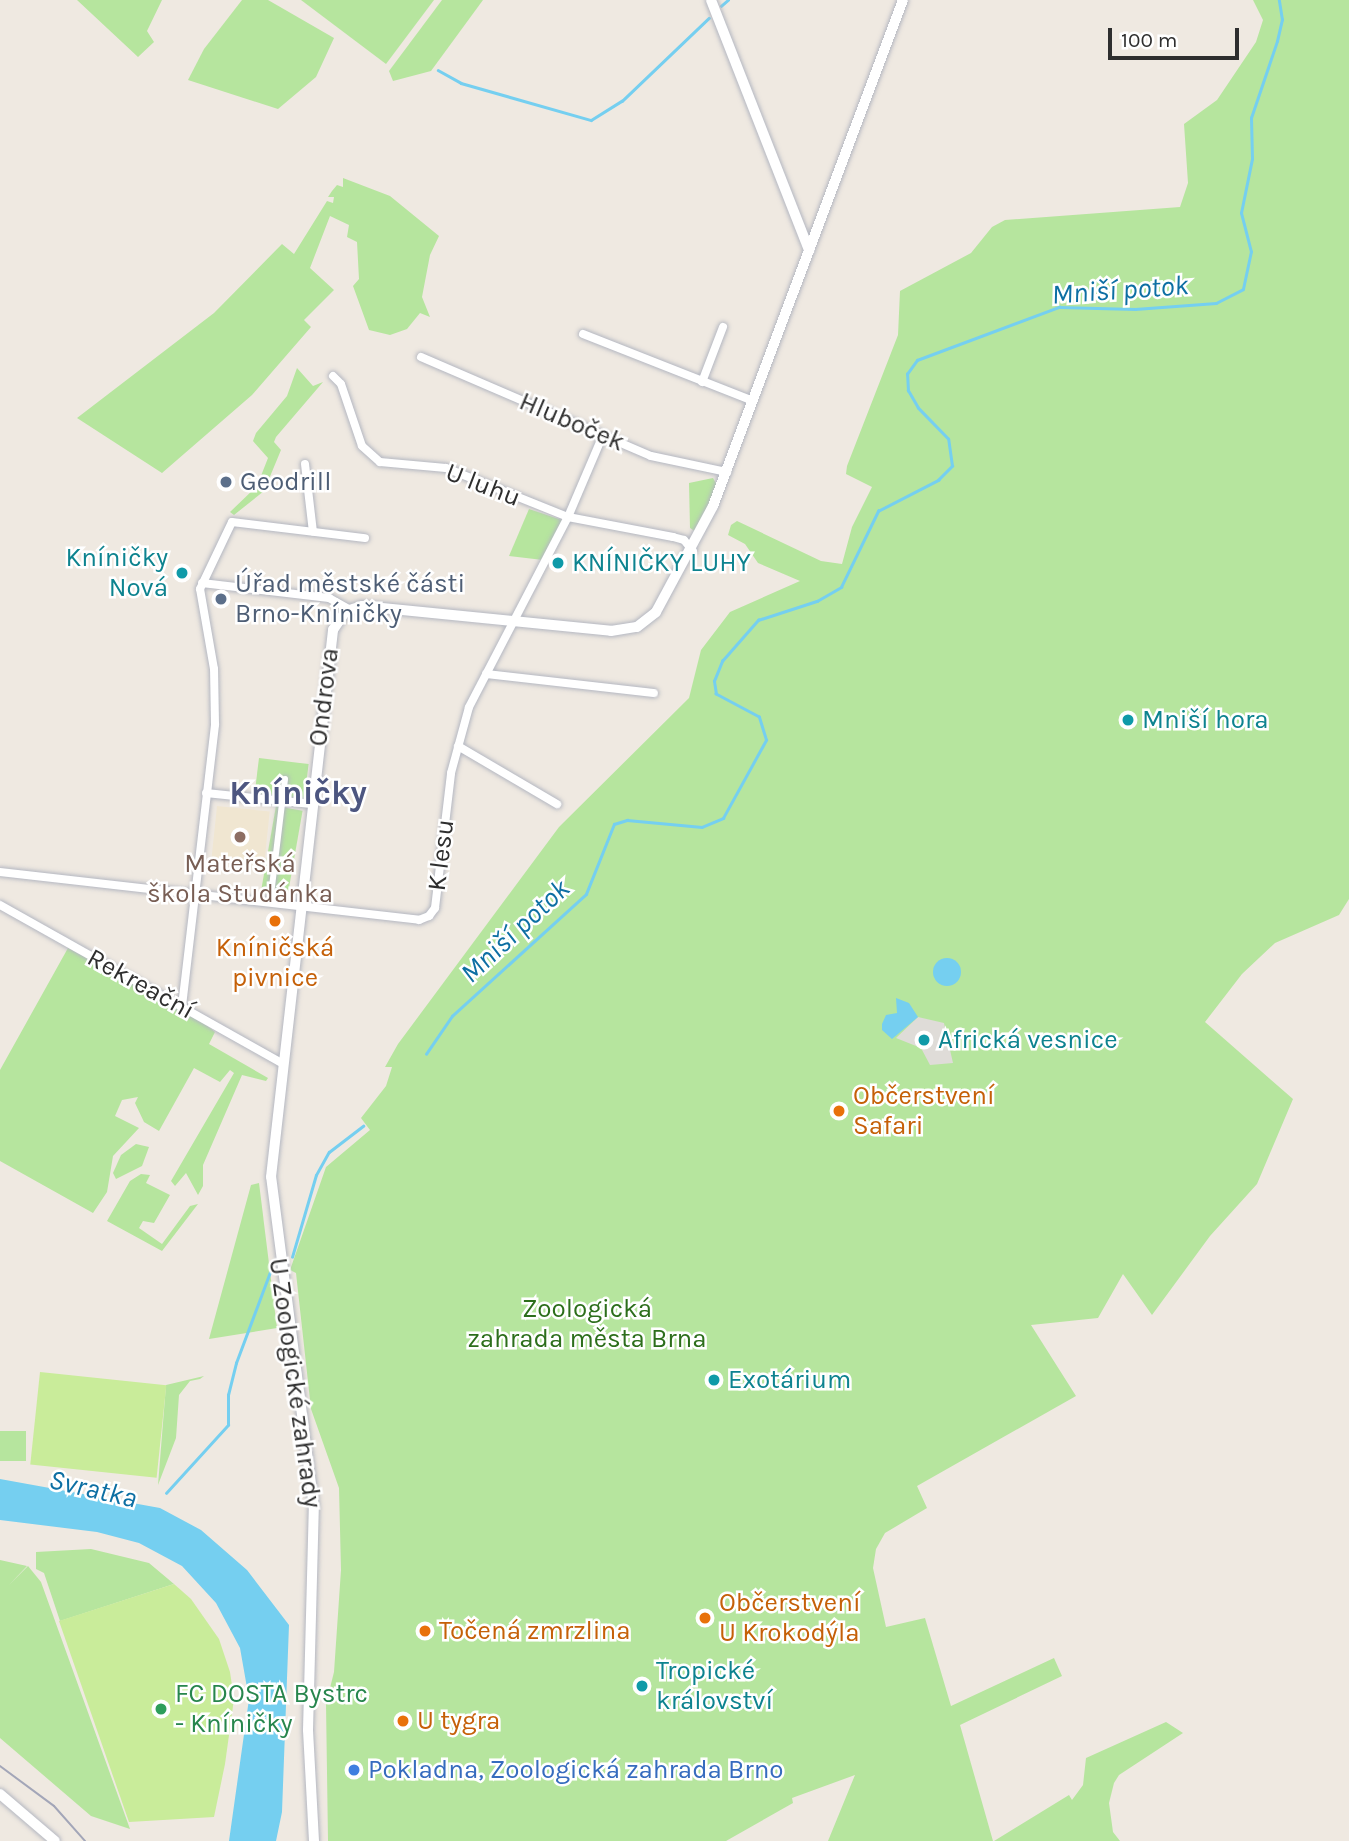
<!DOCTYPE html>
<meta charset="utf-8">
<style>
body{margin:0}
#map{position:relative;width:1349px;height:1841px;overflow:hidden;background:#efe9e1;font-family:Karla,sans-serif}
div>[style]{position:absolute}
[style*='--x']{left:calc(var(--x)*1px);top:calc(var(--y)*1px);width:calc(var(--w)*1px);rotate:calc(var(--a)*1deg)}
.education>*{inset:0;background:#f0e6d1;transform-origin:0 0}
.green>*{inset:0;background:#b6e59e;transform-origin:0 0}
.pitch>*{inset:0;background:#c9ec9a;transform-origin:0 0}
.plaza>*{inset:0;background:#dfdcd8}
.water>*{inset:0;background:#75cff0}
.round{border-radius:50%}
.stream>*{height:2.5px;margin:-1.25px;padding:0 1.25px;transform-origin:1.25px;border-radius:1.25px;background:#75cff0}
.roads{filter:drop-shadow(0 0 2px #b4b7c1) drop-shadow(0 0 2px #b4b7c1)}
.pedestrian>*{height:6px;margin:-3px;padding:0 3px;transform-origin:3px;border-radius:3px;background:#fff}
.minor>*{height:8px;margin:-4px;padding:0 4px;transform-origin:4px;border-radius:4px;background:#fff}
.tertiary>*{height:10px;margin:-5px;padding:0 5px;transform-origin:5px;border-radius:5px;background:#fff}
.secondary>*{height:10px;margin:-5px;padding:0 5px;transform-origin:5px;border-radius:5px;background:#fff}
.tram>*{height:2px;margin:-1px;padding:0 1px;transform-origin:1px;border-radius:1px;background:#a3a6b8}
.dots>*{width:19px;height:19px;translate:-50% -50%;box-sizing:border-box;border:4px solid #fff;border-radius:50%}
span{translate:-50% -50%;white-space:nowrap;text-align:center;line-height:1.15;-webkit-text-stroke:5px #fff;paint-order:stroke}
.street-label{font-size:26px;color:#2e2e2e}
.service-label{font-size:26px;color:#4e5e75}
.left{translate:0 -50%;text-align:left}
.culture-label{font-size:26px;color:#0d838f}
.right{translate:-100% -50%;text-align:right}
.education-label{font-size:26px;color:#785e54}
.food-label{font-size:26px;color:#c56008}
.park-label{font-size:26px;color:#2c6e1b}
.leisure-label{font-size:26px;color:#27864d}
.shop-label{font-size:26px;color:#366cbe}
.water-label{font-size:28px;color:#0d6fa3;font-style:italic}
.district-label{font-size:33px;color:#4d5680;font-weight:700}
.scale{position:absolute;left:1108px;top:28px;width:131px;height:32px;box-sizing:border-box;border:4px solid #2e2e2e;border-top:0;padding-left:9px;font-size:21px;line-height:24px;white-space:nowrap;color:#2e2e2e;-webkit-text-stroke:5px #fff;paint-order:stroke}
</style>
<div id="map">
<div class="education">
<i style="left:217px;top:806px;width:53px;height:52px;rotate:6deg"></i>
</div>
<div class="green">
<i style="clip-path:polygon(77px 0,162px 0,147px 31px,154px 42px,138px 57px)"></i>
<i style="clip-path:polygon(242px 0,268px 0,334px 38px,316px 77px,278px 109px,188px 80px,204px 49px)"></i>
<i style="clip-path:polygon(301px 0,434px 0,386px 64px)"></i>
<i style="clip-path:polygon(442px 0,483px 0,431px 71px,393px 81px,389px 71px)"></i>
<i style="clip-path:polygon(1253px 0,1349px 0,1349px 899px,1339px 915px,1275px 943px,1242px 974px,1205px 1022px,1293px 1099px,1257px 1184px,1210px 1236px,1152px 1315px,1123px 1274px,1098px 1318px,1031px 1325px,1076px 1396px,917px 1486px,927px 1508px,885px 1533px,876px 1549px,873px 1568px,886px 1627px,925px 1618px,951px 1706px,1054px 1658px,1062px 1676px,960px 1725px,993px 1841px,828px 1841px,855px 1775px,792px 1798px,793px 1803px,726px 1841px,328px 1841px,326px 1704px,334px 1672px,341px 1570px,339px 1488px,311px 1409px,296px 1273px,290px 1270px,326px 1167px,370px 1130px,361px 1118px,386px 1086px,392px 1067px,385px 1067px,398px 1044px,559px 827px,689px 698px,701px 650px,730px 612px,800px 581px,758px 563px,745px 544px,728px 535px,731px 525px,737px 521px,821px 561px,842px 564px,852px 527px,872px 487px,846px 474px,847px 466px,898px 335px,900px 291px,971px 253px,992px 227px,1005px 220px,1180px 207px,1188px 183px,1184px 124px,1217px 100px,1256px 42px,1263px 20px)"></i>
<i style="clip-path:polygon(343px 178px,390px 196px,439px 236px,430px 255px,422px 297px,430px 317px,420px 313px,407px 329px,390px 335px,369px 330px,353px 286px,359px 279px,357px 242px,347px 237px,349px 225px,330px 216px,310px 268px,334px 290px,304px 320px,311px 327px,252px 395px,162px 473px,77px 418px,214px 313px,282px 244px,294px 254px,327px 201px,333px 203px,334px 197px,328px 197px,332px 191px,337px 185px,343px 187px)"></i>
<i style="clip-path:polygon(297px 368px,313px 386px,323px 382px,276px 437px,274px 442px,281px 450px,264px 491px,234px 515px,230px 512px,257px 486px,268px 458px,253px 441px,256px 433px,287px 396px)"></i>
<i style="clip-path:polygon(713px 478px,717px 485px,696px 532px,690px 528px,689px 483px)"></i>
<i style="clip-path:polygon(529px 509px,562px 520px,543px 560px,509px 556px)"></i>
<i style="left:259px;top:758px;width:50px;height:35px;rotate:7deg"></i>
<i style="left:276px;top:806px;width:27px;height:88px;rotate:10deg"></i>
<i style="clip-path:polygon(68px 948px,200px 1020px,215px 1032px,209px 1044px,268px 1078px,266px 1081px,242px 1075px,203px 1165px,203px 1186px,198px 1195px,186px 1173px,175px 1186px,171px 1181px,234px 1073px,230px 1070px,220px 1082px,194px 1068px,159px 1131px,144px 1122px,135px 1103px,138px 1097px,122px 1100px,115px 1116px,139px 1128px,113px 1156px,107px 1192px,93px 1213px,0 1161px,0 1070px)"></i>
<i style="clip-path:polygon(136px 1144px,149px 1147px,142px 1166px,116px 1179px,113px 1173px,121px 1155px)"></i>
<i style="clip-path:polygon(141px 1174px,150px 1175px,146px 1183px,170px 1195px,154px 1223px,143px 1221px,139px 1228px,162px 1244px,190px 1206px,198px 1204px,162px 1251px,107px 1221px,130px 1181px)"></i>
<i style="clip-path:polygon(259px 1183px,277px 1328px,209px 1339px,251px 1185px)"></i>
<i style="clip-path:polygon(204px 1376px,200px 1379px,190px 1381px,179px 1395px,176px 1438px,158px 1485px,166px 1385px)"></i>
<i style="left:0;top:1431px;width:26px;height:30px"></i>
<i style="clip-path:polygon(91px 1549px,149px 1563px,174px 1584px,60px 1621px,44px 1573px,36px 1569px,36px 1552px)"></i>
<i style="clip-path:polygon(0 1560px,27px 1566px,9px 1585px,28px 1566px,41px 1582px,130px 1829px,91px 1816px,0 1738px)"></i>
<i style="clip-path:polygon(1166px 1722px,1183px 1733px,1119px 1775px,1114px 1783px,1109px 1803px,1113px 1832px,1120px 1841px,994px 1841px,1069px 1795px,1072px 1800px,1083px 1785px,1086px 1758px)"></i>
</div>
<div class="pitch">
<i style="left:40px;top:1372px;width:127px;height:93px;rotate:6deg"></i>
<i style="clip-path:polygon(174px 1584px,191px 1599px,219px 1639px,230px 1672px,234px 1699px,225px 1764px,214px 1817px,129px 1822px,59px 1621px)"></i>
</div>
<div class="plaza">
<i style="clip-path:polygon(918px 1017px,944px 1023px,953px 1063px,930px 1065px,921px 1048px,896px 1038px)"></i>
</div>
<div class="water">
<i class="round" style="left:933px;top:958px;width:28px;height:28px"></i>
<i style="clip-path:polygon(896px 998px,909px 1003px,918px 1017px,892px 1039px,882px 1030px,882px 1024px,886px 1015px,897px 1013px)"></i>
<i style="clip-path:polygon(0 1479px,160px 1508px,201px 1530px,247px 1570px,289px 1625px,282px 1812px,276px 1841px,229px 1841px,249px 1699px,240px 1648px,216px 1603px,182px 1566px,139px 1543px,97px 1532px,0 1520px)"></i>
</div>
<div class="stream">
<i style="--x:721;--y:6;--w:9;--a:-41"></i>
<i style="--x:438;--y:70;--w:26;--a:29"></i>
<i style="--x:461;--y:83;--w:135;--a:15.9"></i>
<i style="--x:591;--y:120;--w:36;--a:-32"></i>
<i style="--x:622;--y:101;--w:120;--a:-43.7"></i>
<i style="--x:426;--y:1054;--w:46;--a:-55.6"></i>
<i style="--x:452;--y:1016;--w:181;--a:-42.3"></i>
<i style="--x:586;--y:894;--w:75;--a:-68.2"></i>
<i style="--x:614;--y:824;--w:14;--a:-17"></i>
<i style="--x:627;--y:820;--w:75;--a:5.3"></i>
<i style="--x:702;--y:827;--w:23;--a:-23"></i>
<i style="--x:723;--y:818;--w:89;--a:-61.1"></i>
<i style="--x:766;--y:740;--w:24;--a:-107"></i>
<i style="--x:759;--y:717;--w:49;--a:-151.9"></i>
<i style="--x:716;--y:694;--w:13;--a:-99"></i>
<i style="--x:714;--y:681;--w:22;--a:-68"></i>
<i style="--x:722;--y:661;--w:55;--a:-48.7"></i>
<i style="--x:758;--y:620;--w:62;--a:-17.9"></i>
<i style="--x:817;--y:601;--w:28;--a:-30"></i>
<i style="--x:841;--y:587;--w:85;--a:-64"></i>
<i style="--x:878;--y:511;--w:68;--a:-27.3"></i>
<i style="--x:938;--y:480;--w:20;--a:-45"></i>
<i style="--x:952;--y:466;--w:27;--a:-98"></i>
<i style="--x:948;--y:439;--w:43;--a:-134.1"></i>
<i style="--x:918;--y:408;--w:20;--a:-120"></i>
<i style="--x:908;--y:391;--w:17;--a:-93"></i>
<i style="--x:907;--y:374;--w:17;--a:-54"></i>
<i style="--x:917;--y:360;--w:152;--a:-20.5"></i>
<i style="--x:1059;--y:307;--w:76;--a:1.5"></i>
<i style="--x:1135;--y:309;--w:81;--a:-4.2"></i>
<i style="--x:1216;--y:303;--w:30;--a:-27"></i>
<i style="--x:1243;--y:289;--w:38;--a:-78"></i>
<i style="--x:1251;--y:252;--w:40;--a:-104.4"></i>
<i style="--x:1241;--y:213;--w:55;--a:-78.5"></i>
<i style="--x:1252;--y:159;--w:41;--a:-91.4"></i>
<i style="--x:1251;--y:118;--w:81;--a:-71.3"></i>
<i style="--x:1277;--y:41;--w:22;--a:-77"></i>
<i style="--x:1282;--y:20;--w:20;--a:-99"></i>
<i style="--x:292;--y:1257;--w:85;--a:-73.7"></i>
<i style="--x:316;--y:1175;--w:26;--a:-61"></i>
<i style="--x:329;--y:1152;--w:43;--a:-37.4"></i>
<i style="--x:166;--y:1493;--w:92;--a:-47.6"></i>
<i style="--x:228;--y:1425;--w:30;--a:-90"></i>
<i style="--x:228;--y:1395;--w:33;--a:-76"></i>
<i style="--x:236;--y:1363;--w:97;--a:-69.5"></i>
</div>
<div class="roads">
<div class="pedestrian">
<i style="--x:270;--y:903;--w:125;--a:-83.1"></i>
</div>
<div class="minor">
<i style="--x:583;--y:334;--w:183;--a:21.5"></i>
<i style="--x:421;--y:357;--w:250;--a:23.3"></i>
<i style="--x:651;--y:456;--w:78;--a:11.9"></i>
<i style="--x:333;--y:376;--w:11;--a:45"></i>
<i style="--x:341;--y:384;--w:65;--a:71.3"></i>
<i style="--x:362;--y:446;--w:24;--a:42"></i>
<i style="--x:380;--y:462;--w:66;--a:5.2"></i>
<i style="--x:446;--y:468;--w:131;--a:21.9"></i>
<i style="--x:568;--y:517;--w:107;--a:10.8"></i>
<i style="--x:673;--y:537;--w:11;--a:15"></i>
<i style="--x:684;--y:540;--w:14;--a:51"></i>
<i style="--x:702;--y:382;--w:59;--a:-69.1"></i>
<i style="--x:305;--y:464;--w:68;--a:83.3"></i>
<i style="--x:232;--y:522;--w:134;--a:6.9"></i>
<i style="--x:202;--y:583;--w:128;--a:6.7"></i>
<i style="--x:329;--y:598;--w:23;--a:29"></i>
<i style="--x:486;--y:674;--w:169;--a:6.5"></i>
<i style="--x:458;--y:746;--w:115;--a:30.4"></i>
<i style="--x:206;--y:793;--w:106;--a:6"></i>
<i style="--x:0;--y:872;--w:422;--a:6.5"></i>
<i style="--x:419;--y:920;--w:11;--a:-22"></i>
<i style="--x:429;--y:916;--w:10;--a:-53"></i>
<i style="--x:435;--y:908;--w:136;--a:-83.2"></i>
<i style="--x:451;--y:773;--w:68;--a:-74.7"></i>
<i style="--x:469;--y:707;--w:214;--a:-62.5"></i>
<i style="--x:568;--y:517;--w:89;--a:-66.9"></i>
<i style="--x:0;--y:905;--w:323;--a:29.3"></i>
<i style="--x:182;--y:1006;--w:284;--a:-83.3"></i>
<i style="--x:215;--y:724;--w:55;--a:-91"></i>
<i style="--x:214;--y:669;--w:81;--a:-99.9"></i>
<i style="--x:200;--y:589;--w:74;--a:-64.5"></i>
</div>
<div class="tertiary">
<i style="--x:711;--y:0;--w:269;--a:68.6"></i>
<i style="--x:314;--y:1841;--w:111;--a:-93.1"></i>
<i style="--x:308;--y:1730;--w:223;--a:-88.5"></i>
<i style="--x:314;--y:1507;--w:333;--a:-97.4"></i>
<i style="--x:271;--y:1177;--w:551;--a:-83.53"></i>
<i style="--x:333;--y:630;--w:23;--a:-56"></i>
<i style="--x:346;--y:611;--w:17;--a:-17"></i>
<i style="--x:362;--y:606;--w:250;--a:5.7"></i>
<i style="--x:611;--y:631;--w:26;--a:-9"></i>
<i style="--x:637;--y:627;--w:24;--a:-38"></i>
<i style="--x:656;--y:612;--w:120;--a:-61.7"></i>
<i style="--x:713;--y:506;--w:540;--a:-69.42"></i>
</div>
<div class="secondary">
<i style="--x:0;--y:1794;--w:72;--a:40.5"></i>
</div>
</div>
<div class="tram">
<i style="--x:0;--y:1766;--w:67;--a:36.5"></i>
<i style="--x:54;--y:1806;--w:47;--a:48.5"></i>
</div>
<div class="dots">
<i style="left:226px;top:482px;background:#5c6f8a"></i>
<i style="left:558px;top:563px;background:#0f9aa8"></i>
<i style="left:182px;top:573px;background:#0f9aa8"></i>
<i style="left:221px;top:599px;background:#5c6f8a"></i>
<i style="left:1128px;top:720px;background:#0f9aa8"></i>
<i style="left:240px;top:837px;background:#8d6e63"></i>
<i style="left:275px;top:921px;background:#e8710a"></i>
<i style="left:924px;top:1040px;background:#0f9aa8"></i>
<i style="left:839px;top:1111px;background:#e8710a"></i>
<i style="left:714px;top:1380px;background:#0f9aa8"></i>
<i style="left:705px;top:1618px;background:#e8710a"></i>
<i style="left:425px;top:1631px;background:#e8710a"></i>
<i style="left:642px;top:1686px;background:#0f9aa8"></i>
<i style="left:161px;top:1709px;background:#2e9e5b"></i>
<i style="left:403px;top:1721px;background:#e8710a"></i>
<i style="left:354px;top:1770px;background:#3f7fe0"></i>
</div>
<div class="street-label">
<span style="left:572px;top:422px;rotate:23deg">Hluboček</span>
<span style="left:483px;top:485px;rotate:21deg">U luhu</span>
<span style="left:324px;top:697px;rotate:-83deg">Ondrova</span>
<span style="left:441px;top:855px;rotate:-83deg">K lesu</span>
<span style="left:141px;top:984px;rotate:29deg">Rekreační</span>
<span style="left:295px;top:1383px;rotate:82deg">U Zoologické zahrady</span>
</div>
<div class="service-label">
<span class="left" style="left:240px;top:482px">Geodrill</span>
<span class="left" style="left:235px;top:599px">Úřad městské části<br>Brno-Kníničky</span>
</div>
<div class="culture-label">
<span class="right" style="left:168px;top:573px">Kníničky<br>Nová</span>
<span class="left" style="left:572px;top:563px">KNÍNIČKY LUHY</span>
<span class="left" style="left:1142px;top:720px">Mniší hora</span>
<span class="left" style="left:938px;top:1040px">Africká vesnice</span>
<span class="left" style="left:728px;top:1380px">Exotárium</span>
<span class="left" style="left:656px;top:1686px">Tropické<br>království</span>
</div>
<div class="education-label">
<span style="left:240px;top:879px">Mateřská<br>škola Studánka</span>
</div>
<div class="food-label">
<span style="left:275px;top:963px">Kníničská<br>pivnice</span>
<span class="left" style="left:853px;top:1111px">Občerstvení<br>Safari</span>
<span class="left" style="left:719px;top:1618px">Občerstvení<br>U Krokodýla</span>
<span class="left" style="left:439px;top:1631px">Točená zmrzlina</span>
<span class="left" style="left:417px;top:1721px">U tygra</span>
</div>
<div class="park-label">
<span style="left:587px;top:1324px">Zoologická<br>zahrada města Brna</span>
</div>
<div class="leisure-label">
<span class="left" style="left:175px;top:1709px">FC DOSTA Bystrc<br>- Kníničky</span>
</div>
<div class="shop-label">
<span class="left" style="left:368px;top:1770px">Pokladna, Zoologická zahrada Brno</span>
</div>
<div class="water-label">
<span style="left:1120px;top:290px;rotate:-4deg">Mniší potok</span>
<span style="left:515px;top:931px;rotate:-43deg">Mniší potok</span>
<span style="left:93px;top:1489px;rotate:13deg">Svratka</span>
</div>
<div class="district-label">
<span style="left:298px;top:794px">Kníničky</span>
</div>
<div class="scale">100 m</div>
</div>
